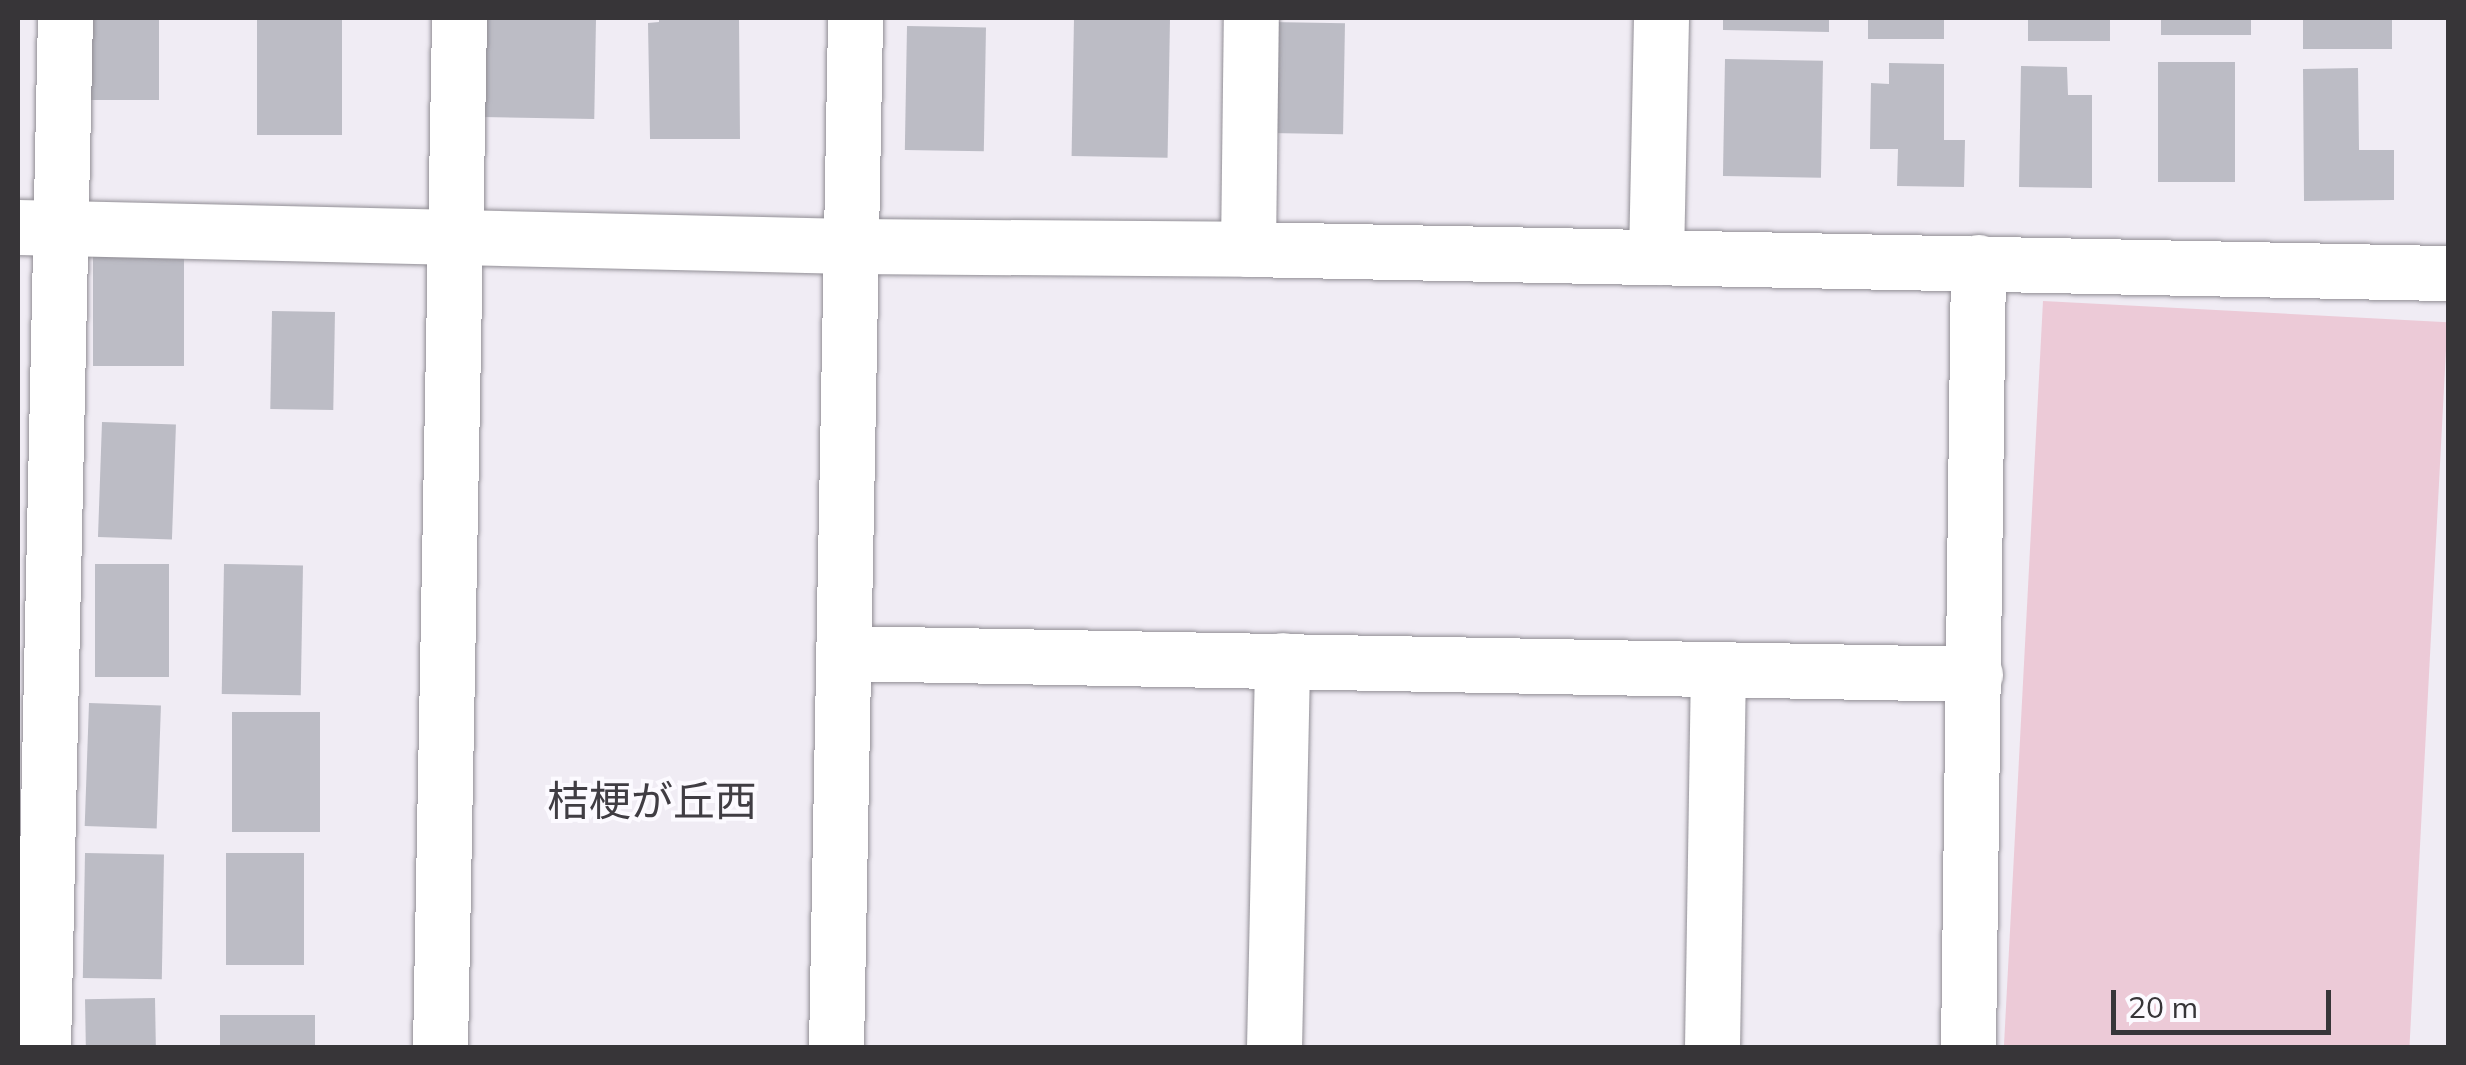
<!DOCTYPE html>
<meta charset="utf-8">
<style>
body{margin:0}
#map{position:relative;width:2466px;height:1065px;overflow:hidden;background:#f0ecf4;font-family:Mulish,"Noto Sans JP",sans-serif}
div>[style]{position:absolute}
[style*='--x']{left:calc(var(--x)*1px);top:calc(var(--y)*1px);width:calc(var(--w)*1px);rotate:calc(var(--a)*1deg)}
.green>*{inset:0;background:#eccad7;transform-origin:0 0}
.building>*{inset:0;background:#bcbcc5;transform-origin:0 0}
.roads{filter:drop-shadow(0 0 2px #918e95) drop-shadow(0 0 2px #918e95)}
.minor>*{height:55px;margin:-27.5px;padding:0 27.5px;transform-origin:27.5px;border-radius:27.5px;background:#fff}
span{translate:-50% -50%;white-space:nowrap;text-align:center;line-height:1.15;-webkit-text-stroke:8px #fcfaff;paint-order:stroke}
.quarter-label{font-size:42px;color:#403d43}
.frame{position:absolute;inset:0;border:20px solid #373538;pointer-events:none}
.scale{position:absolute;left:2111px;top:990px;width:220px;height:45px;box-sizing:border-box;border:5px solid #373538;border-top:0;padding-left:12px;font-size:30px;line-height:35px;white-space:nowrap;color:#373538;-webkit-text-stroke:8px #fcfaff;paint-order:stroke}
</style>
<div id="map">
<div class="green">
<i style="left:2043px;top:301px;width:405px;height:746px;rotate:3deg"></i>
</div>
<div class="building">
<i style="left:75px;top:18px;width:84px;height:82px"></i>
<i style="left:257px;top:18px;width:85px;height:117px"></i>
<i style="left:484px;top:18px;width:112px;height:99px;rotate:1deg"></i>
<i style="clip-path:polygon(659px 18px,739px 18px,740px 139px,650px 139px,648px 23px,659px 22px)"></i>
<i style="left:1074px;top:18px;width:96px;height:138px;rotate:1deg"></i>
<i style="clip-path:polygon(1723px 18px,1829px 18px,1829px 32px,1723px 30px)"></i>
<i style="left:1868px;top:18px;width:76px;height:21px"></i>
<i style="left:2028px;top:18px;width:82px;height:23px"></i>
<i style="left:2161px;top:18px;width:90px;height:17px"></i>
<i style="left:2303px;top:18px;width:89px;height:31px"></i>
<i style="left:1269px;top:22px;width:76px;height:111px;rotate:1deg"></i>
<i style="left:907px;top:26px;width:79px;height:124px;rotate:1deg"></i>
<i style="left:1725px;top:59px;width:98px;height:117px;rotate:1deg"></i>
<i style="left:2158px;top:62px;width:77px;height:120px"></i>
<i style="clip-path:polygon(1889px 63px,1944px 64px,1944px 140px,1965px 140px,1964px 187px,1897px 186px,1898px 149px,1870px 149px,1871px 83px,1889px 84px)"></i>
<i style="clip-path:polygon(2021px 66px,2067px 67px,2068px 95px,2092px 95px,2092px 188px,2019px 187px)"></i>
<i style="clip-path:polygon(2358px 68px,2359px 150px,2394px 150px,2394px 200px,2304px 201px,2303px 69px)"></i>
<i style="left:93px;top:256px;width:91px;height:110px"></i>
<i style="left:272px;top:311px;width:63px;height:98px;rotate:1deg"></i>
<i style="left:102px;top:422px;width:74px;height:115px;rotate:2deg"></i>
<i style="left:95px;top:564px;width:74px;height:113px"></i>
<i style="left:224px;top:564px;width:79px;height:130px;rotate:1deg"></i>
<i style="left:89px;top:703px;width:72px;height:123px;rotate:2deg"></i>
<i style="left:232px;top:712px;width:88px;height:120px"></i>
<i style="left:85px;top:853px;width:79px;height:125px;rotate:1deg"></i>
<i style="left:226px;top:853px;width:78px;height:112px"></i>
<i style="left:155px;top:998px;width:50px;height:70px;rotate:89deg"></i>
<i style="left:220px;top:1015px;width:95px;height:33px"></i>
</div>
<div class="roads">
<div class="minor">
<i style="--x:18;--y:227;--w:832;--a:1.31"></i>
<i style="--x:850;--y:246;--w:398;--a:0.4"></i>
<i style="--x:1248;--y:249;--w:1200;--a:1.15"></i>
<i style="--x:1248;--y:249;--w:231;--a:-89.3"></i>
<i style="--x:1656;--y:257;--w:239;--a:-88.8"></i>
<i style="--x:843;--y:653;--w:1132;--a:1.06"></i>
<i style="--x:43;--y:1048;--w:1030;--a:-88.78"></i>
<i style="--x:440;--y:1048;--w:1030;--a:-88.94"></i>
<i style="--x:836;--y:1048;--w:1030;--a:-88.94"></i>
<i style="--x:1274;--y:1048;--w:388;--a:-88.8"></i>
<i style="--x:1712;--y:1048;--w:377;--a:-89.1"></i>
<i style="--x:1968;--y:1048;--w:786;--a:-89.27"></i>
</div>
</div>
<div class="quarter-label">
<span style="left:652px;top:801px">桔梗が丘西</span>
</div>
<div class="frame"></div>
<div class="scale">20 m</div>
</div>
